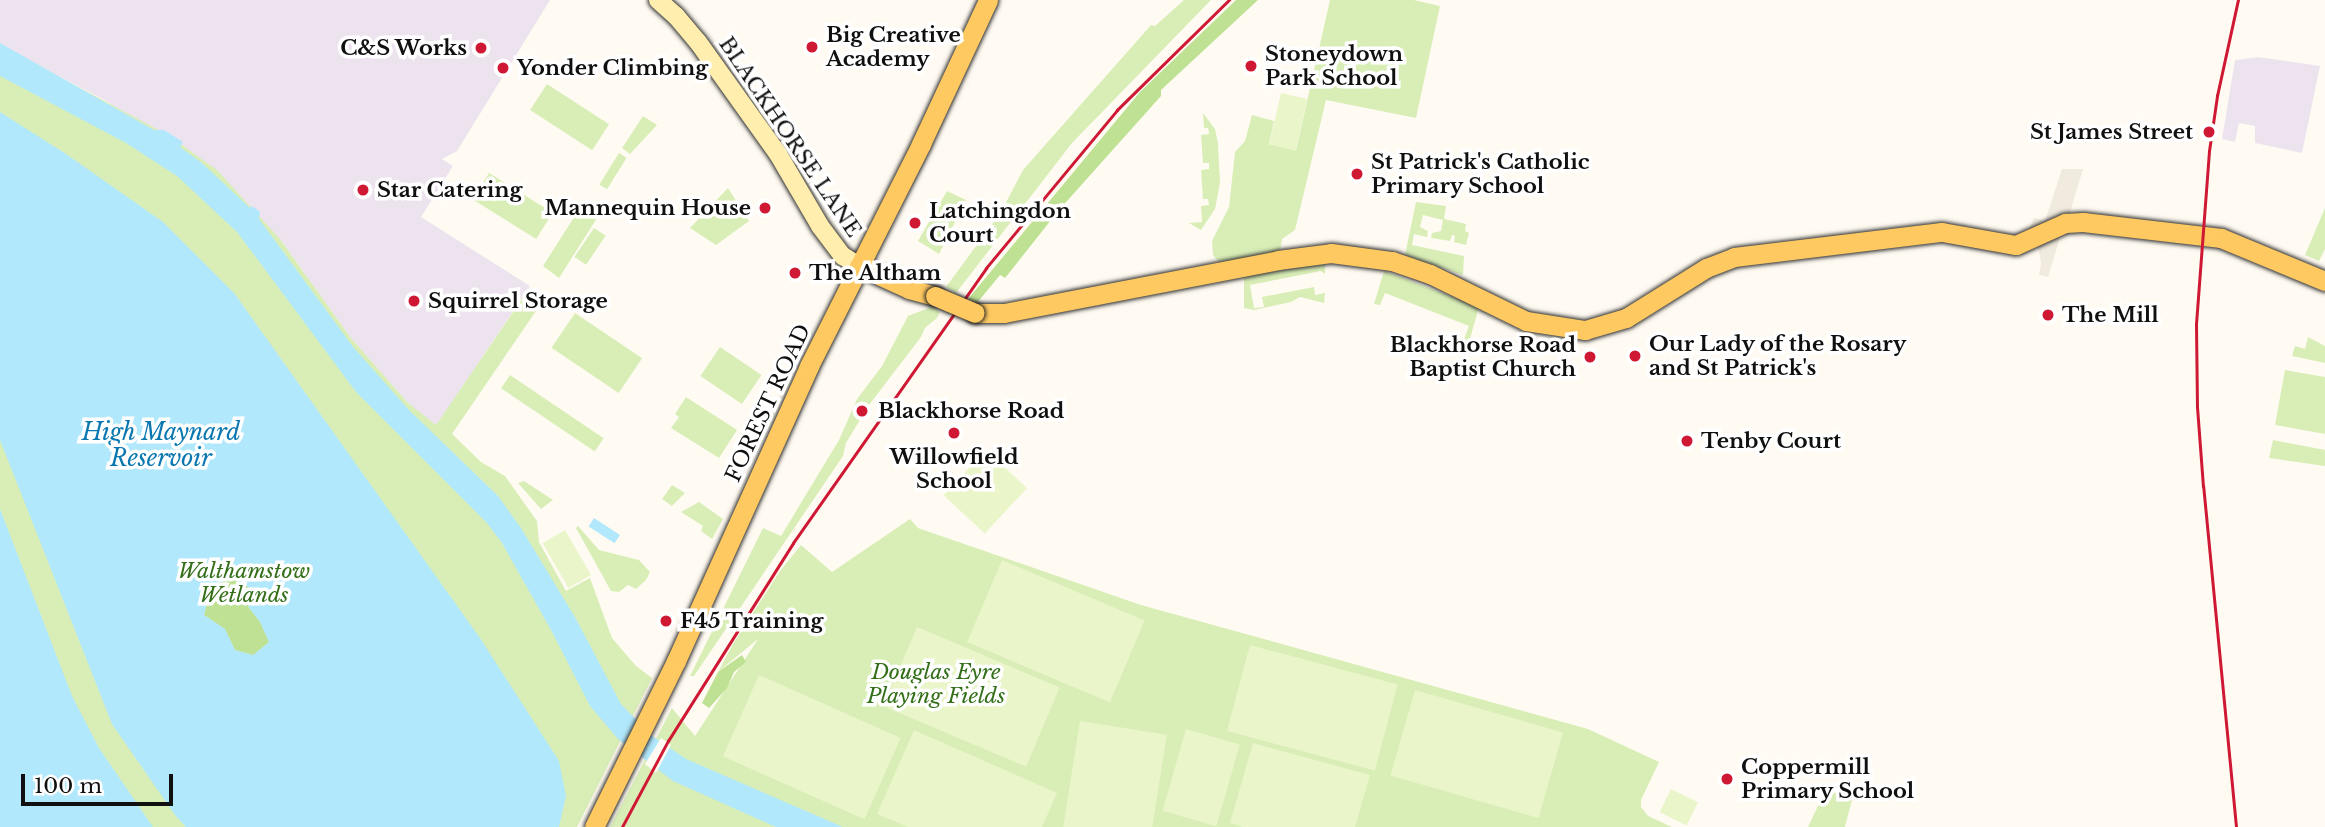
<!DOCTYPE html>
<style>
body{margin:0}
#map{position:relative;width:2325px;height:827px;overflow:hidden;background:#fffbf2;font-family:"Libre Baskerville",serif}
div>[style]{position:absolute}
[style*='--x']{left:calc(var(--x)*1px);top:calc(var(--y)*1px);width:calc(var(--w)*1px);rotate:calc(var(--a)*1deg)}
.industrial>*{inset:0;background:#ece3ef}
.green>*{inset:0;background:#d9eeb7;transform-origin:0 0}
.forest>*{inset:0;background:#bfe194}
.pitch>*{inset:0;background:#eaf5ca;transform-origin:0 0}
.plaza>*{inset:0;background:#f1ebdf}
.water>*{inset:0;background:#b1e8fc;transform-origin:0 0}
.pier>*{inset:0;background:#fffbf2}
.roads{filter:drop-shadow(0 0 2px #323232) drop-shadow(0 0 2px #323232)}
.secondary>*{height:18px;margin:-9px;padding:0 9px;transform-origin:9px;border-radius:9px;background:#ffeead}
.primary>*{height:19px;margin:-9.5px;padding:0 9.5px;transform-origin:9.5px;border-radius:9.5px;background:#ffc962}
.rail>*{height:2.5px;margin:-1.25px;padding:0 1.25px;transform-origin:1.25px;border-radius:1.25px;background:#cf1833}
.bridges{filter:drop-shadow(0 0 2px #212121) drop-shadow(0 0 2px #212121)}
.primary-bridge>*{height:19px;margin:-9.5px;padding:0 9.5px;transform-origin:9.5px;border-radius:9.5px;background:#ffc962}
.dots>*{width:19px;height:19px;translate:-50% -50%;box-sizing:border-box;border:4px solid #fff;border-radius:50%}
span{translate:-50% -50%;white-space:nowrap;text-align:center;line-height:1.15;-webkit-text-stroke:7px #fff;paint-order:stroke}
.poi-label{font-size:21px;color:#101010;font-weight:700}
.left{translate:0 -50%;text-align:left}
.right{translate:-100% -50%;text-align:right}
.street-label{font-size:21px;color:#101010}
.park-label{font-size:21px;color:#336f18;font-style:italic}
.water-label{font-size:23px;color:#0a78b0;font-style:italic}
.scale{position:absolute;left:21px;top:774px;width:152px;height:32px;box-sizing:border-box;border:4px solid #101010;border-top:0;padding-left:9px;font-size:21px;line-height:24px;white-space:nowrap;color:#101010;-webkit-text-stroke:5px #fff;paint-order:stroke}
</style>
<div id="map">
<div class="industrial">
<i style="clip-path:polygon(0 0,550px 0,457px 151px,442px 159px,453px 166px,421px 217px,530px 286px,436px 426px,408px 403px,351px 338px,280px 239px,108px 102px,0 45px)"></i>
<i style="clip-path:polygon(2258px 57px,2320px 66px,2302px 153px,2255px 143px,2255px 126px,2239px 123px,2235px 142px,2222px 139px,2235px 60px)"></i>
</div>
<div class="green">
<i style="clip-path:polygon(1184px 0,1211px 0,1072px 143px,956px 293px,946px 287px,1001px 212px,1023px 170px,1151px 25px,1155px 26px)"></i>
<i style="clip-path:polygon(1330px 0,1414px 0,1440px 6px,1416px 118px,1326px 100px,1295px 230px,1282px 239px,1280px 252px,1224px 263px,1218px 261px,1213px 255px,1212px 241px,1229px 207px,1235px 152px,1245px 141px,1252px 115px,1274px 121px,1269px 144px,1296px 150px)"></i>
<i style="clip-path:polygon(0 45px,168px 135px,217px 170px,280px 239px,351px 338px,408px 403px,436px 425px,524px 296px,540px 305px,452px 434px,481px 462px,505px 476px,537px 521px,539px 542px,566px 591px,590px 578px,612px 638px,636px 666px,652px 678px,577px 827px,0 827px)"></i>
<i style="left:547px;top:84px;width:74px;height:31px;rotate:33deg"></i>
<i style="clip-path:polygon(1203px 113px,1215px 129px,1218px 143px,1220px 183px,1215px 209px,1201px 230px,1189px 223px,1202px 222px,1201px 206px,1209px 205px,1208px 199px,1203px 199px,1201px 170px,1209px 169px,1209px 163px,1203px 163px,1201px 135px,1209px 134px,1208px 128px,1204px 128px)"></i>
<i style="clip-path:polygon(643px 116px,657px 125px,630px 154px,622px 148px)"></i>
<i style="left:619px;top:153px;width:9px;height:37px;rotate:32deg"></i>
<i style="left:489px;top:173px;width:75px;height:31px;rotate:32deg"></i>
<i style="clip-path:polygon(728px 188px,749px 221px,716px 245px,690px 228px)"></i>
<i style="clip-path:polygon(947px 191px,966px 200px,939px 254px,918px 241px)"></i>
<i style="clip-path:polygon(585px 200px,598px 209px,599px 215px,559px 278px,543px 266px)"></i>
<i style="clip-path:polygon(1416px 202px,1446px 206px,1444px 219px,1466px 224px,1465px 231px,1469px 233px,1466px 245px,1454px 242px,1455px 236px,1452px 235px,1450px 241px,1431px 238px,1432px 233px,1441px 231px,1443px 220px,1423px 215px,1420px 227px,1428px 231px,1427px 237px,1414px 234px,1412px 245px,1464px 256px,1463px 275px,1405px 255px)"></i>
<i style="clip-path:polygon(2325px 208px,2325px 249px,2319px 261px,2305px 255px)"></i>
<i style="left:594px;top:228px;width:14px;height:35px;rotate:34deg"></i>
<i style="clip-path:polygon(1325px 264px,1325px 274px,1321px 271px,1250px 285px,1254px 308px,1264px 307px,1262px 297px,1314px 287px,1315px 295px,1325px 293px,1324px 303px,1300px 297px,1291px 302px,1254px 310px,1244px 308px,1244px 276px)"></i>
<i style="clip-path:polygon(1384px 271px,1479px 307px,1469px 342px,1463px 342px,1469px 326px,1385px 293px,1380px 305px,1374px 304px)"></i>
<i style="clip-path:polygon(931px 307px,940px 312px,937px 318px,925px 328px,921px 337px,869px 405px,846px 443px,843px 456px,694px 676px,690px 676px,763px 528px,781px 536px,839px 440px,857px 399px,882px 366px,908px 316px)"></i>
<i style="left:575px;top:313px;width:81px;height:42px;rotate:34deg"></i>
<i style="clip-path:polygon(2308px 337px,2325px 346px,2325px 363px,2292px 356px,2295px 346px,2305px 349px)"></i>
<i style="left:720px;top:347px;width:50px;height:35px;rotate:34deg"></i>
<i style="clip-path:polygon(2285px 370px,2325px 377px,2325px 434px,2275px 425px)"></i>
<i style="left:510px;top:375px;width:113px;height:16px;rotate:34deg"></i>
<i style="clip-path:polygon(686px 397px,737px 430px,719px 458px,671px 428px,679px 417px,675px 414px)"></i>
<i style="clip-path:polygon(2273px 440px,2325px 450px,2325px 466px,2269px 458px)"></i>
<i style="clip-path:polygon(524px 481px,553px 500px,541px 509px,518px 483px)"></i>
<i style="clip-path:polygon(672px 485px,685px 493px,672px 506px,662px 499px)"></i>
<i style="clip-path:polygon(699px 502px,723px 519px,712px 539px,701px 531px,703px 526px,681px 512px)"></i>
<i style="clip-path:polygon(910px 519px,918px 528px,1141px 605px,1588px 729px,1659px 762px,1641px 800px,1641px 807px,1648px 816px,1672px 827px,610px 827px,672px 708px,695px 736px,758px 639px,718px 672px,733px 644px,780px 571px,801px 545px,832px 572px)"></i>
<i style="clip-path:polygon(578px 526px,599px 550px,639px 560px,650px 572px,646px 580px,636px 589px,628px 585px,619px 592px,611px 591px,576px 528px)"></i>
<i style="clip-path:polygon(1826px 789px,1852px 800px,1845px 827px,1808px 827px)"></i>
</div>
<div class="forest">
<i style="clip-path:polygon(1236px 0,1258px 0,1161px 90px,1161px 96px,1059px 210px,1005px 278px,1000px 275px,977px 303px,968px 299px,1140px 92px)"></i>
<i style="clip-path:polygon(231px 577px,255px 591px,248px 607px,260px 622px,269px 642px,253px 655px,235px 650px,225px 629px,204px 615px,211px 587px)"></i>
<i style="clip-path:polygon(742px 655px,746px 662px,734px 672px,727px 688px,709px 708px,702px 703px,718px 672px)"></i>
</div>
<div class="pitch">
<i style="left:1281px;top:93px;width:27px;height:53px;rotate:13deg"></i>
<i style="left:986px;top:450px;width:56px;height:62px;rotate:43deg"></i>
<i style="left:565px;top:530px;width:52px;height:26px;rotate:60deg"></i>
<i style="left:1002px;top:560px;width:155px;height:89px;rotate:23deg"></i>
<i style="left:917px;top:627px;width:155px;height:86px;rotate:23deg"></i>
<i style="left:1250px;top:645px;width:153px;height:89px;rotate:15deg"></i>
<i style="left:759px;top:675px;width:155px;height:89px;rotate:24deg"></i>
<i style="left:1415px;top:690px;width:154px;height:89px;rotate:16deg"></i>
<i style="left:1080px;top:721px;width:88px;height:107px;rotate:9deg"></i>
<i style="left:1186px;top:729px;width:56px;height:85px;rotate:16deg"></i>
<i style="clip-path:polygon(914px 730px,1057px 793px,1042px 827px,908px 827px,877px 814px)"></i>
<i style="clip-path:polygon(1253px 743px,1370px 775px,1355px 827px,1243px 827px,1230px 823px)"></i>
<i style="left:1671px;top:789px;width:30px;height:26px;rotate:26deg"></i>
</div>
<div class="plaza">
<i style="clip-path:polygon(2062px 169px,2083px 169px,2069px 216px,2029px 230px,2034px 218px,2045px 221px)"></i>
<i style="clip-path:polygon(2061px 234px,2048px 277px,2039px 275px,2041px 263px,2038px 245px)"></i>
</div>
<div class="water">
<i style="clip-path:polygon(0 43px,154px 130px,164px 130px,183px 142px,180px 147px,202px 163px,250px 208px,252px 206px,260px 212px,259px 219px,354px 348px,409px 410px,498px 496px,521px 528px,576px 619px,621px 704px,651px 735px,686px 759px,843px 827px,776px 827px,673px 781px,618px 739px,590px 706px,551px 630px,502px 543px,487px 523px,356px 392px,237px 232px,177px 176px,126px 143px,0 76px)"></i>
<i style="clip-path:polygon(evenodd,0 112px,66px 154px,163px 222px,234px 293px,480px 638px,559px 761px,566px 796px,559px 827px,186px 827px,175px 815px,112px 724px,0 440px,0 112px,231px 577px,255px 591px,248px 606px,260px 622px,269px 642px,253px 655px,235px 650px,225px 629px,204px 615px,211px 587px,231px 577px)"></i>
<i style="clip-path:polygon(0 509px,72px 696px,99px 748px,153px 827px,0 827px)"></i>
<i style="left:594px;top:518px;width:31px;height:10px;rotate:33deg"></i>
</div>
<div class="pier">
<i style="clip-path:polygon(661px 738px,671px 745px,656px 773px,645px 764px)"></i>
</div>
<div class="roads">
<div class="secondary">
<i style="--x:658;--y:0;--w:24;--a:42"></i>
<i style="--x:676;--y:16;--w:34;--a:50"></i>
<i style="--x:698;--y:42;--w:138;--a:54.5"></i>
<i style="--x:778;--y:154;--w:83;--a:59.7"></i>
<i style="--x:820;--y:226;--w:38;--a:53"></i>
<i style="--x:843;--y:256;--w:19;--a:32"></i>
</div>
<div class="primary">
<i style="--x:859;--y:266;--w:55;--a:24.7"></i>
<i style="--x:909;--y:289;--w:27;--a:15"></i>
<i style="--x:975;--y:313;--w:29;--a:0"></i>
<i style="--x:1004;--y:313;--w:279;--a:-10.9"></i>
<i style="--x:1278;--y:260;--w:53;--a:-7.5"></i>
<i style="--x:1331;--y:253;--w:62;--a:7.5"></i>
<i style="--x:1392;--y:261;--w:40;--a:18.9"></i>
<i style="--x:1430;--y:274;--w:107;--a:26.1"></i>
<i style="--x:1526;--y:321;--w:60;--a:8.7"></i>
<i style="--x:1585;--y:330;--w:43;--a:-16.3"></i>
<i style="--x:1626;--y:318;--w:94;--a:-32"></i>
<i style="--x:1706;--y:268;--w:30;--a:-21"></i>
<i style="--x:1734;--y:257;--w:209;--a:-6.9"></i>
<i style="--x:1942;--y:232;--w:75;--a:10"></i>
<i style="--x:2016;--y:245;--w:54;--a:-24.2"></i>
<i style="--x:2065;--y:223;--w:18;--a:-3"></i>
<i style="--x:2083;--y:222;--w:139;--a:6.6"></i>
<i style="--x:2221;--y:238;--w:113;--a:22.5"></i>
<i style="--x:594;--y:827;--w:185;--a:-63.7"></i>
<i style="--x:676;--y:661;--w:324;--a:-65.7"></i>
<i style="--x:809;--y:366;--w:249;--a:-63.2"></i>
<i style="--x:921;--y:144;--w:159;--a:-65"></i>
</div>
</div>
<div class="rail">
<i style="--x:622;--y:827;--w:98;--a:-61.9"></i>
<i style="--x:668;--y:741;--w:234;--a:-57.7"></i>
<i style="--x:793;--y:543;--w:336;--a:-54.9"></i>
<i style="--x:986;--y:268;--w:205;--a:-50.3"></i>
<i style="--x:1117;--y:110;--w:157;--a:-44.5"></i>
<i style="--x:2236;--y:827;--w:342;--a:-95.5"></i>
<i style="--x:2203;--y:487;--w:80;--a:-94.3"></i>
<i style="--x:2197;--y:407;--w:83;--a:-90.7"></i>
<i style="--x:2196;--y:324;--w:173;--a:-85.7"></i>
<i style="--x:2209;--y:151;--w:56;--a:-81.7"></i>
<i style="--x:2217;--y:96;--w:98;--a:-77.7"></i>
</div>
<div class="bridges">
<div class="primary-bridge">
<i style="--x:935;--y:296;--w:43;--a:23"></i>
</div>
</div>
<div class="dots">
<i style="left:812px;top:47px;background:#cf1833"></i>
<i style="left:481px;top:48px;background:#cf1833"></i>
<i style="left:1251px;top:66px;background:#cf1833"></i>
<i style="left:503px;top:68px;background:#cf1833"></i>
<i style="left:2209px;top:132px;background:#cf1833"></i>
<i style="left:1357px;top:174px;background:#cf1833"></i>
<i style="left:363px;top:190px;background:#cf1833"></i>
<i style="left:765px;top:208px;background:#cf1833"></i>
<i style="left:915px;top:223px;background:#cf1833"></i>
<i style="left:795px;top:273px;background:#cf1833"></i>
<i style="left:414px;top:301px;background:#cf1833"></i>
<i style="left:2048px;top:315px;background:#cf1833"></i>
<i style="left:1635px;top:356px;background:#cf1833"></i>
<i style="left:1590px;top:357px;background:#cf1833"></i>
<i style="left:862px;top:411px;background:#cf1833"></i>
<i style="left:954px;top:433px;background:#cf1833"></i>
<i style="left:1687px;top:441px;background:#cf1833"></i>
<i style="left:666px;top:621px;background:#cf1833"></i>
<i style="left:1727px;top:779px;background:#cf1833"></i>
</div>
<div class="poi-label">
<span class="left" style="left:826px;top:47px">Big Creative<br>Academy</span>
<span class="right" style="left:467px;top:48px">C&amp;S Works</span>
<span class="left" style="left:1265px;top:66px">Stoneydown<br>Park School</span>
<span class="left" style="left:517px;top:68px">Yonder Climbing</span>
<span class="right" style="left:2193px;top:132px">St James Street</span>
<span class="left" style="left:1371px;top:174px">St Patrick's Catholic<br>Primary School</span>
<span class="left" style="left:377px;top:190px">Star Catering</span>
<span class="right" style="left:751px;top:208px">Mannequin House</span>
<span class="left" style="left:929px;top:223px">Latchingdon<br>Court</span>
<span class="left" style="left:809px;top:273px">The Altham</span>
<span class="left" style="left:428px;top:301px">Squirrel Storage</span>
<span class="left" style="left:2062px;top:315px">The Mill</span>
<span class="left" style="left:1649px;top:356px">Our Lady of the Rosary<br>and St Patrick's</span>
<span class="right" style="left:1576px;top:357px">Blackhorse Road<br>Baptist Church</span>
<span class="left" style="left:878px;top:411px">Blackhorse Road</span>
<span class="left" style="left:1701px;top:441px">Tenby Court</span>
<span style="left:954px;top:469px">Willowfield<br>School</span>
<span class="left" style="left:680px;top:621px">F45 Training</span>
<span class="left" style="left:1741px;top:779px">Coppermill<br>Primary School</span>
</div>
<div class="street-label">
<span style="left:790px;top:137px;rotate:56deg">BLACKHORSE LANE</span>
<span style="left:768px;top:403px;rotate:-65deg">FOREST ROAD</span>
</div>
<div class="park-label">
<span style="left:244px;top:583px">Walthamstow<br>Wetlands</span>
<span style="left:936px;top:684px">Douglas Eyre<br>Playing Fields</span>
</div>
<div class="water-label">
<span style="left:161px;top:445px">High Maynard<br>Reservoir</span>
</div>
<div class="scale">100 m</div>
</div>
